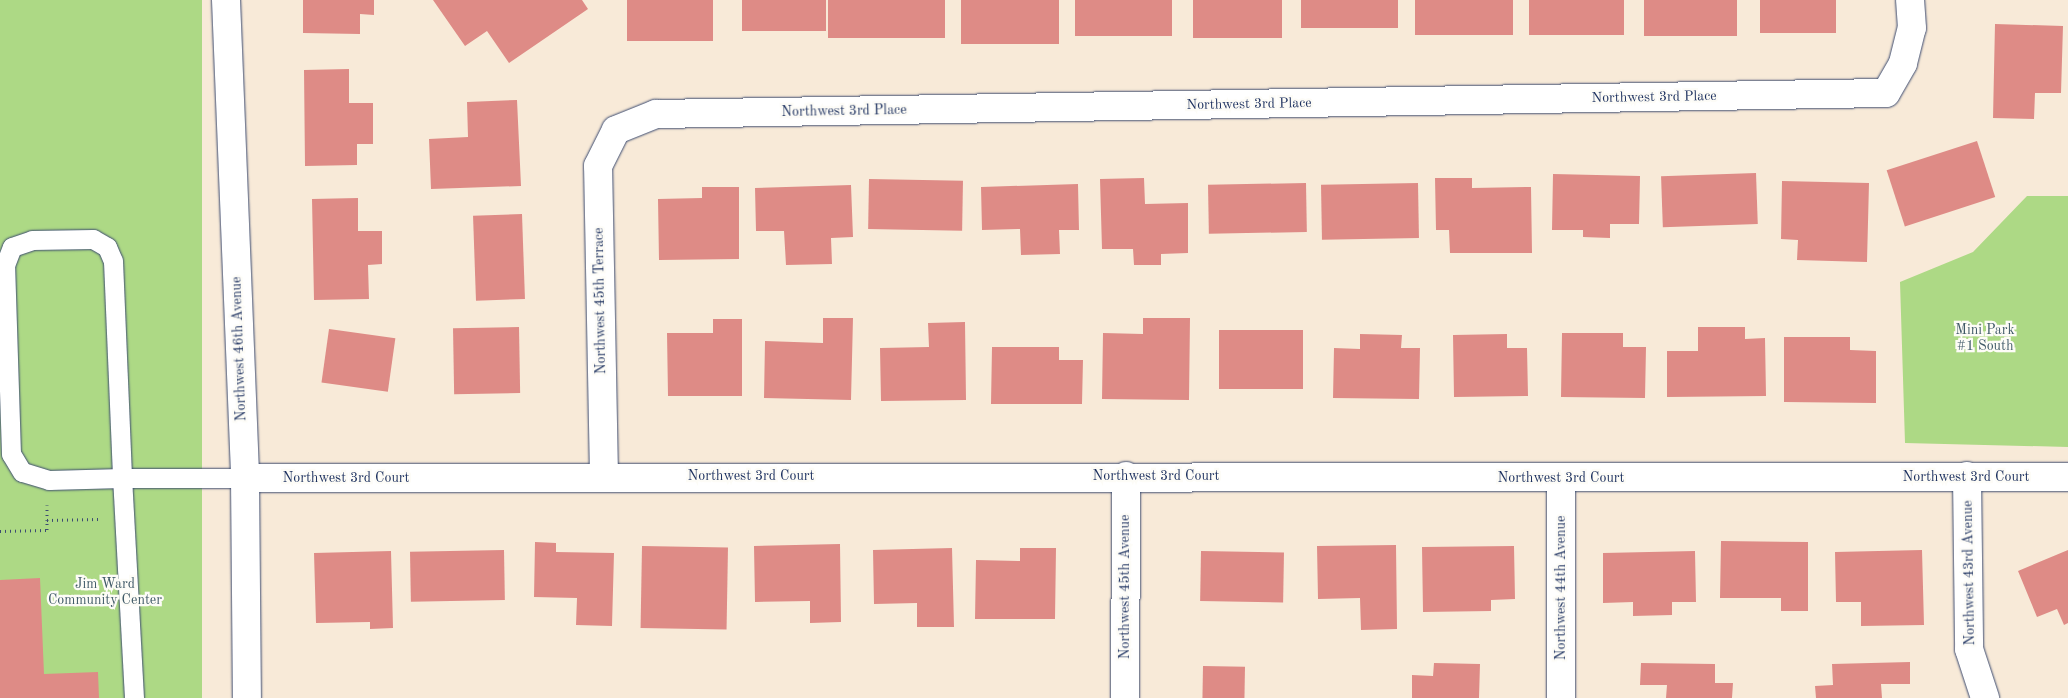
<!DOCTYPE html>
<style>
body{margin:0}
#map{position:relative;width:2068px;height:698px;overflow:hidden;background:#f8ead8;font-family:"Old Standard TT",serif}
div>[style]{position:absolute}
[style*='--x']{left:calc(var(--x)*1px);top:calc(var(--y)*1px);width:calc(var(--w)*1px);rotate:calc(var(--a)*1deg)}
.green>*{inset:0;background:#add985;transform-origin:0 0}
.building>*{inset:0;background:#de8b86;transform-origin:0 0}
.path>*{height:3px;margin-top:-1.5px;transform-origin:0;background:repeating-linear-gradient(90deg,#3c4b70 0 1px,transparent 0 5px)}
.roads{filter:drop-shadow(0 0 1px #3c4b70) drop-shadow(0 0 1px #3c4b70)}
.lane>*{height:19px;margin:-9.5px;padding:0 9.5px;transform-origin:9.5px;border-radius:9.5px;background:#fff}
.street>*{height:28px;margin:-14px;padding:0 14px;transform-origin:14px;border-radius:14px;background:#fff}
.secondary>*{height:28px;margin:-14px;padding:0 14px;transform-origin:14px;border-radius:14px;background:#fff}
span{translate:-50% -50%;white-space:nowrap;text-align:center;line-height:1.15;-webkit-text-stroke:4.5px #fdfcf7;paint-order:stroke}
.street-label{font-size:14px;color:#1b2f5e}
.park-label{font-size:14px;color:#405a68}
</style>
<div id="map">
<div class="green">
<i style="left:0;top:0;width:202px;height:698px"></i>
<i style="clip-path:polygon(2027px 196px,2068px 196px,2068px 447px,1905px 443px,1900px 282px,1973px 252px)"></i>
</div>
<div class="building">
<i style="clip-path:polygon(303px 0,374px 0,374px 15px,360px 14px,360px 34px,303px 33px)"></i>
<i style="clip-path:polygon(433px 0,582px 0,588px 9px,509px 63px,487px 31px,465px 46px)"></i>
<i style="left:627px;top:0;width:86px;height:41px"></i>
<i style="left:742px;top:0;width:84px;height:31px"></i>
<i style="left:828px;top:0;width:117px;height:38px"></i>
<i style="left:961px;top:0;width:98px;height:44px"></i>
<i style="left:1075px;top:0;width:97px;height:36px"></i>
<i style="left:1193px;top:0;width:89px;height:38px"></i>
<i style="left:1301px;top:0;width:97px;height:28px"></i>
<i style="left:1415px;top:0;width:98px;height:35px"></i>
<i style="left:1529px;top:0;width:95px;height:35px"></i>
<i style="left:1644px;top:0;width:93px;height:36px"></i>
<i style="left:1760px;top:0;width:76px;height:33px"></i>
<i style="clip-path:polygon(1995px 24px,2063px 26px,2061px 93px,2035px 93px,2034px 119px,1993px 118px)"></i>
<i style="clip-path:polygon(349px 69px,349px 103px,373px 103px,373px 144px,357px 144px,357px 165px,305px 166px,304px 70px)"></i>
<i style="clip-path:polygon(517px 100px,521px 186px,431px 189px,429px 139px,468px 137px,467px 102px)"></i>
<i style="left:1977px;top:141px;width:59px;height:95px;rotate:72deg"></i>
<i style="left:1756px;top:173px;width:51px;height:95px;rotate:88deg"></i>
<i style="clip-path:polygon(1553px 174px,1640px 176px,1639px 224px,1610px 224px,1610px 238px,1583px 237px,1583px 230px,1552px 230px)"></i>
<i style="clip-path:polygon(1144px 178px,1145px 204px,1188px 203px,1188px 253px,1161px 254px,1161px 265px,1134px 265px,1133px 249px,1102px 249px,1100px 179px)"></i>
<i style="clip-path:polygon(1435px 178px,1472px 178px,1472px 188px,1531px 187px,1532px 253px,1450px 253px,1449px 230px,1436px 230px)"></i>
<i style="left:869px;top:179px;width:94px;height:50px;rotate:1deg"></i>
<i style="clip-path:polygon(1782px 181px,1869px 183px,1867px 262px,1797px 260px,1798px 240px,1781px 239px)"></i>
<i style="left:1306px;top:183px;width:49px;height:98px;rotate:89deg"></i>
<i style="left:1418px;top:183px;width:55px;height:97px;rotate:89deg"></i>
<i style="clip-path:polygon(1078px 184px,1079px 230px,1059px 230px,1060px 254px,1021px 255px,1020px 229px,982px 230px,981px 187px)"></i>
<i style="clip-path:polygon(851px 185px,853px 237px,831px 238px,832px 264px,786px 265px,784px 231px,756px 231px,755px 188px)"></i>
<i style="clip-path:polygon(702px 187px,739px 187px,739px 259px,659px 260px,658px 199px,702px 198px)"></i>
<i style="clip-path:polygon(358px 198px,358px 231px,382px 231px,382px 264px,368px 265px,369px 299px,314px 300px,312px 199px)"></i>
<i style="left:522px;top:214px;width:85px;height:49px;rotate:88deg"></i>
<i style="clip-path:polygon(823px 318px,853px 318px,851px 400px,764px 398px,765px 341px,823px 343px)"></i>
<i style="clip-path:polygon(1143px 318px,1190px 318px,1189px 400px,1102px 399px,1103px 333px,1143px 334px)"></i>
<i style="clip-path:polygon(713px 319px,742px 319px,742px 396px,668px 396px,667px 333px,713px 333px)"></i>
<i style="clip-path:polygon(965px 322px,966px 400px,881px 401px,880px 348px,929px 347px,928px 323px)"></i>
<i style="left:519px;top:327px;width:66px;height:66px;rotate:89deg"></i>
<i style="clip-path:polygon(1698px 327px,1745px 327px,1745px 339px,1765px 338px,1766px 396px,1667px 397px,1667px 351px,1698px 351px)"></i>
<i style="left:329px;top:329px;width:67px;height:54px;rotate:8deg"></i>
<i style="left:1219px;top:330px;width:84px;height:59px"></i>
<i style="clip-path:polygon(1562px 333px,1623px 333px,1623px 347px,1646px 347px,1645px 398px,1561px 397px)"></i>
<i style="clip-path:polygon(1360px 334px,1402px 335px,1401px 348px,1420px 348px,1419px 399px,1333px 398px,1334px 348px,1360px 349px)"></i>
<i style="clip-path:polygon(1507px 334px,1507px 348px,1527px 348px,1528px 396px,1454px 397px,1453px 335px)"></i>
<i style="clip-path:polygon(1784px 337px,1850px 337px,1850px 350px,1876px 351px,1876px 403px,1784px 402px)"></i>
<i style="clip-path:polygon(992px 347px,1059px 347px,1059px 360px,1083px 360px,1082px 404px,991px 404px)"></i>
<i style="clip-path:polygon(1721px 541px,1808px 542px,1808px 611px,1781px 611px,1781px 598px,1720px 598px)"></i>
<i style="clip-path:polygon(535px 542px,556px 543px,556px 552px,614px 553px,612px 626px,576px 625px,577px 598px,534px 597px)"></i>
<i style="clip-path:polygon(840px 544px,841px 622px,810px 623px,810px 601px,755px 602px,754px 546px)"></i>
<i style="clip-path:polygon(1396px 545px,1397px 629px,1361px 630px,1360px 598px,1318px 599px,1317px 546px)"></i>
<i style="left:642px;top:546px;width:86px;height:82px;rotate:1deg"></i>
<i style="clip-path:polygon(1514px 546px,1515px 599px,1491px 600px,1491px 611px,1423px 612px,1422px 547px)"></i>
<i style="clip-path:polygon(952px 548px,954px 627px,917px 627px,917px 603px,874px 604px,873px 550px)"></i>
<i style="clip-path:polygon(1020px 548px,1056px 548px,1055px 619px,975px 619px,976px 560px,1020px 561px)"></i>
<i style="left:504px;top:550px;width:50px;height:94px;rotate:89deg"></i>
<i style="clip-path:polygon(1922px 550px,1924px 625px,1861px 626px,1861px 602px,1836px 602px,1835px 552px)"></i>
<i style="clip-path:polygon(2068px 550px,2068px 623px,2064px 625px,2057px 609px,2037px 617px,2018px 571px)"></i>
<i style="clip-path:polygon(391px 551px,393px 628px,370px 629px,370px 622px,316px 623px,314px 553px)"></i>
<i style="left:1201px;top:551px;width:83px;height:50px;rotate:1deg"></i>
<i style="clip-path:polygon(1695px 551px,1696px 602px,1672px 602px,1672px 615px,1633px 616px,1633px 602px,1603px 603px,1603px 553px)"></i>
<i style="clip-path:polygon(40px 578px,44px 674px,98px 672px,99px 698px,0 698px,0 580px)"></i>
<i style="clip-path:polygon(1910px 662px,1910px 684px,1881px 684px,1882px 698px,1816px 698px,1815px 686px,1833px 685px,1832px 664px)"></i>
<i style="clip-path:polygon(1434px 663px,1480px 664px,1479px 698px,1412px 698px,1412px 675px,1433px 676px)"></i>
<i style="clip-path:polygon(1641px 663px,1715px 664px,1715px 683px,1733px 683px,1732px 698px,1666px 698px,1667px 685px,1640px 685px)"></i>
<i style="left:1203px;top:666px;width:42px;height:32px;rotate:1deg"></i>
</div>
<div class="path">
<i style="--x:47;--y:505;--w:15;--a:90"></i>
<i style="--x:0;--y:531;--w:47;--a:-1.2"></i>
<i style="--x:47;--y:530;--w:10;--a:-90"></i>
<i style="--x:47;--y:520;--w:52;--a:-1.1"></i>
</div>
<div class="roads">
<div class="lane">
<i style="--x:134;--y:698;--w:220;--a:-93.1"></i>
<i style="--x:122;--y:478;--w:73;--a:178.4"></i>
<i style="--x:49;--y:480;--w:28;--a:-163"></i>
<i style="--x:22;--y:472;--w:21;--a:-121"></i>
<i style="--x:11;--y:454;--w:189;--a:-91.8"></i>
<i style="--x:5;--y:265;--w:19;--a:-69"></i>
<i style="--x:12;--y:247;--w:21;--a:-19"></i>
<i style="--x:32;--y:240;--w:61;--a:-0.9"></i>
<i style="--x:93;--y:239;--w:16;--a:30"></i>
<i style="--x:107;--y:247;--w:15;--a:67"></i>
<i style="--x:113;--y:261;--w:217;--a:87.6"></i>
<i style="--x:122;--y:478;--w:123;--a:0"></i>
</div>
<div class="street">
<i style="--x:604;--y:476;--w:310;--a:-91.1"></i>
<i style="--x:598;--y:166;--w:40;--a:-63.4"></i>
<i style="--x:616;--y:130;--w:43;--a:-21.8"></i>
<i style="--x:656;--y:114;--w:1230;--a:-0.98"></i>
<i style="--x:1886;--y:93;--w:34;--a:-60"></i>
<i style="--x:1903;--y:63;--w:36;--a:-76"></i>
<i style="--x:1912;--y:28;--w:28;--a:-94"></i>
<i style="--x:1967;--y:476;--w:173;--a:89.3"></i>
<i style="--x:1969;--y:649;--w:52;--a:71.9"></i>
<i style="--x:245;--y:478;--w:1823;--a:-0.03"></i>
<i style="--x:1125;--y:698;--w:222;--a:-89.7"></i>
<i style="--x:1561;--y:698;--w:220;--a:-90"></i>
</div>
<div class="secondary">
<i style="--x:226;--y:0;--w:478;--a:87.7"></i>
<i style="--x:245;--y:478;--w:220;--a:89.5"></i>
</div>
</div>
<div class="street-label">
<span style="left:1654px;top:97px;rotate:-1deg">Northwest 3rd Place</span>
<span style="left:1249px;top:104px;rotate:-1deg">Northwest 3rd Place</span>
<span style="left:844px;top:111px;rotate:-1deg">Northwest 3rd Place</span>
<span style="left:600px;top:301px;rotate:-91deg">Northwest 45th Terrace</span>
<span style="left:239px;top:349px;rotate:-92deg">Northwest 46th Avenue</span>
<span style="left:751px;top:476px">Northwest 3rd Court</span>
<span style="left:1156px;top:476px">Northwest 3rd Court</span>
<span style="left:1966px;top:477px">Northwest 3rd Court</span>
<span style="left:346px;top:478px">Northwest 3rd Court</span>
<span style="left:1561px;top:478px">Northwest 3rd Court</span>
<span style="left:1969px;top:573px;rotate:-91deg">Northwest 43rd Avenue</span>
<span style="left:1125px;top:587px;rotate:-90deg">Northwest 45th Avenue</span>
<span style="left:1561px;top:588px;rotate:-90deg">Northwest 44th Avenue</span>
</div>
<div class="park-label">
<span style="left:1985px;top:338px">Mini Park<br>#1 South</span>
<span style="left:105px;top:592px">Jim Ward<br>Community Center</span>
</div>
</div>
